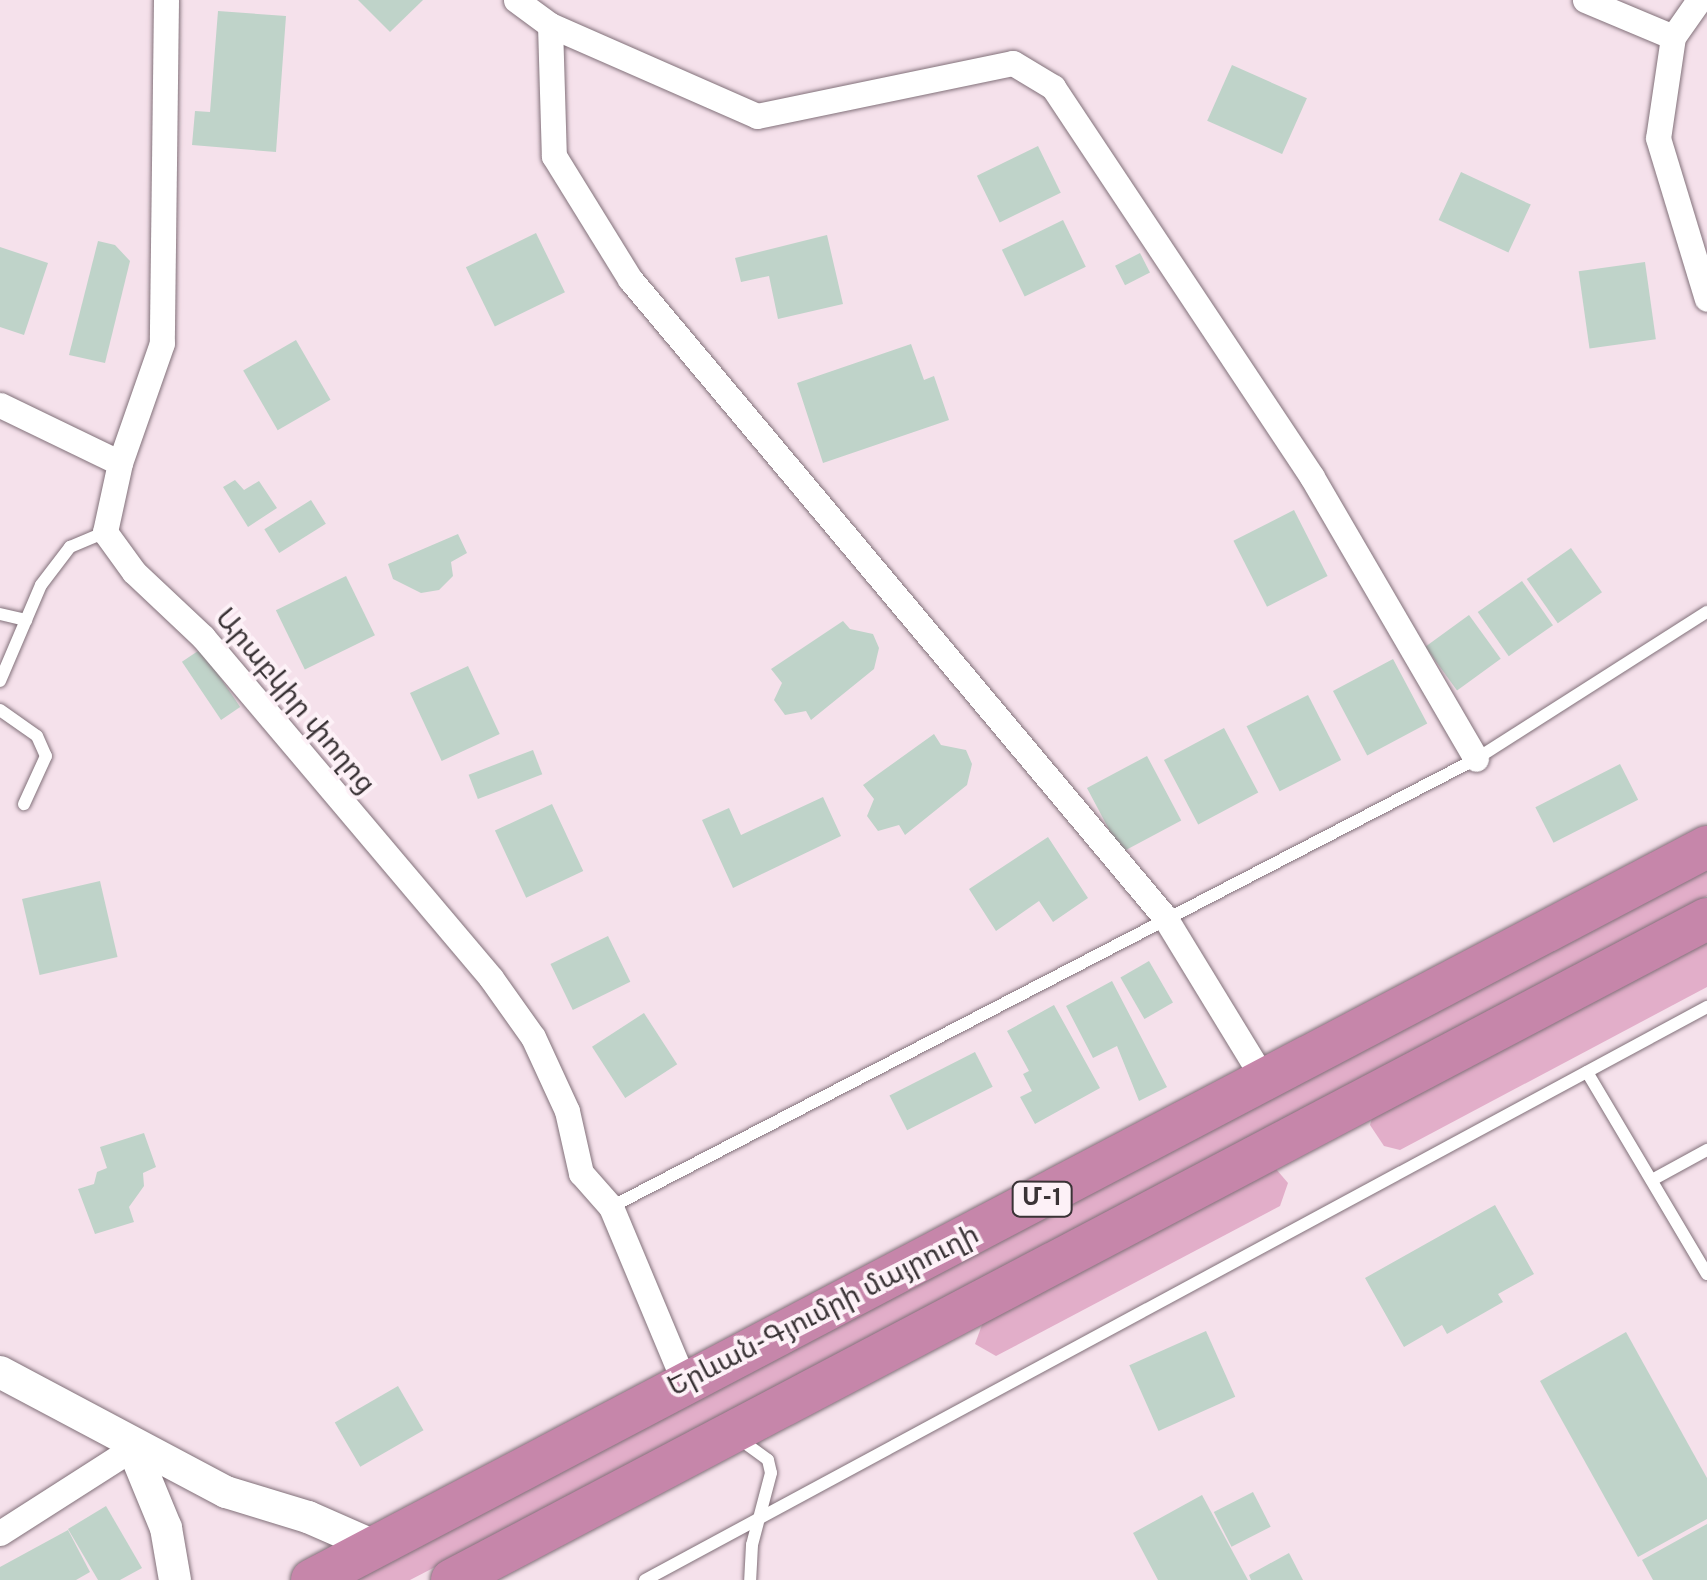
<!DOCTYPE html>
<meta charset="utf-8">
<style>
body{margin:0}
#map{position:relative;width:1707px;height:1580px;overflow:hidden;background:#f5e1eb;font-family:Overpass,"Noto Sans Armenian",sans-serif}
div>[style]{position:absolute}
[style*='--x']{left:calc(var(--x)*1px);top:calc(var(--y)*1px);width:calc(var(--w)*1px);rotate:calc(var(--a)*1deg)}
.green>*{inset:0;background:#e2aec9}
.building>*{inset:0;background:#bfd3c9;transform-origin:0 0}
.roads{filter:drop-shadow(0 0 2px #82717a) drop-shadow(0 0 2px #82717a)}
.service>*{height:12px;margin:-6px;padding:0 6px;transform-origin:6px;border-radius:6px;background:#fff}
.minor>*{height:25px;margin:-12.5px;padding:0 12.5px;transform-origin:12.5px;border-radius:12.5px;background:#fff}
.tertiary>*{height:32px;margin:-16px;padding:0 16px;transform-origin:16px;border-radius:16px;background:#fff}
.trunk>*{height:42px;margin:-21px;padding:0 21px;transform-origin:21px;border-radius:21px;background:#c686aa}
span{translate:-50% -50%;white-space:nowrap;text-align:center;line-height:1.15;-webkit-text-stroke:8px #fdf1f7;paint-order:stroke}
.shield-label span{padding:2px 8px;background:#fdf1f7;border:2px solid;border-radius:8px;-webkit-text-stroke-width:0}
.shield-label{font-size:25px;color:#3a3336;font-weight:700}
.street-label{font-size:28px;color:#3a3336}
</style>
<div id="map">
<div class="green">
<i style="clip-path:polygon(1707px 868px,1707px 896px,524px 1521px,410px 1580px,355px 1580px)"></i>
<i style="clip-path:polygon(1707px 932px,1707px 987px,1400px 1150px,1384px 1146px,1370px 1125px,1374px 1112px)"></i>
<i style="clip-path:polygon(1276px 1169px,1288px 1183px,1280px 1206px,996px 1356px,975px 1344px,983px 1322px)"></i>
</div>
<div class="building">
<i style="clip-path:polygon(358px 0,423px 0,390px 32px)"></i>
<i style="clip-path:polygon(218px 11px,286px 16px,276px 152px,192px 145px,195px 111px,210px 112px)"></i>
<i style="left:1232px;top:65px;width:82px;height:61px;rotate:24deg"></i>
<i style="left:1038px;top:146px;width:52px;height:68px;rotate:64deg"></i>
<i style="left:1461px;top:172px;width:77px;height:53px;rotate:25deg"></i>
<i style="left:1063px;top:220px;width:52px;height:68px;rotate:64deg"></i>
<i style="left:536px;top:233px;width:66px;height:78px;rotate:64deg"></i>
<i style="clip-path:polygon(827px 235px,843px 304px,778px 319px,769px 276px,741px 282px,735px 258px)"></i>
<i style="clip-path:polygon(98px 241px,115px 245px,130px 261px,105px 363px,69px 355px)"></i>
<i style="clip-path:polygon(0 247px,48px 263px,24px 335px,0 327px)"></i>
<i style="left:1140px;top:253px;width:22px;height:28px;rotate:63deg"></i>
<i style="left:1645px;top:262px;width:78px;height:67px;rotate:82deg"></i>
<i style="left:296px;top:340px;width:69px;height:61px;rotate:60deg"></i>
<i style="clip-path:polygon(911px 344px,924px 380px,934px 376px,949px 420px,823px 463px,797px 383px)"></i>
<i style="clip-path:polygon(235px 480px,244px 490px,259px 481px,277px 508px,248px 527px,223px 487px)"></i>
<i style="left:311px;top:500px;width:28px;height:55px;rotate:58deg"></i>
<i style="left:1294px;top:510px;width:74px;height:68px;rotate:63deg"></i>
<i style="clip-path:polygon(458px 534px,467px 553px,451px 562px,453px 576px,439px 590px,421px 593px,393px 579px,388px 564px)"></i>
<i style="left:1571px;top:548px;width:54px;height:54px;rotate:55deg"></i>
<i style="left:346px;top:576px;width:66px;height:78px;rotate:64deg"></i>
<i style="left:1522px;top:581px;width:54px;height:54px;rotate:55deg"></i>
<i style="left:1469px;top:615px;width:54px;height:54px;rotate:54deg"></i>
<i style="clip-path:polygon(843px 621px,850px 629px,873px 634px,879px 648px,874px 669px,811px 720px,806px 711px,785px 715px,774px 700px,782px 683px,771px 669px)"></i>
<i style="left:201px;top:649px;width:70px;height:23px;rotate:56deg"></i>
<i style="left:1393px;top:659px;width:73px;height:68px;rotate:62deg"></i>
<i style="left:468px;top:666px;width:75px;height:64px;rotate:65deg"></i>
<i style="left:1308px;top:695px;width:73px;height:69px;rotate:63deg"></i>
<i style="left:1224px;top:728px;width:73px;height:68px;rotate:62deg"></i>
<i style="clip-path:polygon(934px 734px,941px 745px,966px 750px,972px 764px,967px 785px,905px 835px,899px 825px,878px 831px,867px 816px,874px 799px,863px 785px)"></i>
<i style="left:533px;top:750px;width:26px;height:69px;rotate:69deg"></i>
<i style="left:1147px;top:756px;width:73px;height:68px;rotate:62deg"></i>
<i style="left:1620px;top:764px;width:40px;height:95px;rotate:63deg"></i>
<i style="clip-path:polygon(823px 797px,841px 836px,733px 888px,702px 820px,729px 808px,741px 835px)"></i>
<i style="left:552px;top:804px;width:74px;height:63px;rotate:65deg"></i>
<i style="clip-path:polygon(1048px 837px,1088px 898px,1053px 922px,1039px 901px,996px 931px,969px 889px)"></i>
<i style="left:100px;top:881px;width:78px;height:80px;rotate:77deg"></i>
<i style="left:608px;top:936px;width:51px;height:64px;rotate:64deg"></i>
<i style="left:1149px;top:961px;width:48px;height:33px;rotate:60deg"></i>
<i style="clip-path:polygon(1112px 981px,1167px 1087px,1139px 1101px,1117px 1046px,1093px 1058px,1066px 1006px)"></i>
<i style="clip-path:polygon(1054px 1005px,1100px 1088px,1035px 1124px,1020px 1097px,1032px 1091px,1023px 1074px,1029px 1071px,1007px 1031px)"></i>
<i style="left:644px;top:1013px;width:61px;height:62px;rotate:57deg"></i>
<i style="left:975px;top:1052px;width:39px;height:96px;rotate:63deg"></i>
<i style="clip-path:polygon(144px 1133px,156px 1167px,143px 1173px,144px 1186px,129px 1207px,134px 1222px,95px 1234px,78px 1189px,94px 1184px,97px 1172px,107px 1168px,100px 1147px)"></i>
<i style="clip-path:polygon(1495px 1205px,1534px 1274px,1498px 1294px,1503px 1302px,1447px 1334px,1442px 1325px,1404px 1347px,1365px 1278px)"></i>
<i style="left:1206px;top:1331px;width:72px;height:84px;rotate:66deg"></i>
<i style="clip-path:polygon(1626px 1332px,1707px 1478px,1707px 1519px,1638px 1557px,1540px 1381px)"></i>
<i style="left:398px;top:1386px;width:51px;height:73px;rotate:60deg"></i>
<i style="left:1253px;top:1492px;width:39px;height:44px;rotate:63deg"></i>
<i style="clip-path:polygon(1202px 1495px,1248px 1580px,1158px 1580px,1133px 1533px)"></i>
<i style="clip-path:polygon(106px 1506px,142px 1568px,120px 1580px,98px 1580px,68px 1529px)"></i>
<i style="clip-path:polygon(1707px 1524px,1707px 1580px,1653px 1580px,1642px 1560px)"></i>
<i style="clip-path:polygon(68px 1530px,90px 1572px,76px 1580px,0 1580px,0 1567px)"></i>
<i style="clip-path:polygon(1289px 1553px,1303px 1580px,1251px 1580px,1249px 1575px)"></i>
</div>
<div class="roads">
<div class="service">
<i style="--x:0;--y:614;--w:27;--a:13"></i>
<i style="--x:0;--y:681;--w:104;--a:-66.9"></i>
<i style="--x:41;--y:585;--w:48;--a:-52.7"></i>
<i style="--x:70;--y:547;--w:38;--a:-23"></i>
<i style="--x:0;--y:710;--w:45;--a:35.1"></i>
<i style="--x:37;--y:736;--w:22;--a:66"></i>
<i style="--x:46;--y:756;--w:53;--a:114.6"></i>
<i style="--x:1587;--y:1072;--w:235;--a:59.3"></i>
<i style="--x:1652;--y:1180;--w:63;--a:-28.6"></i>
<i style="--x:611;--y:1207;--w:974;--a:-27.38"></i>
<i style="--x:1476;--y:759;--w:274;--a:-32.5"></i>
<i style="--x:738;--y:1438;--w:37;--a:36"></i>
<i style="--x:768;--y:1460;--w:13;--a:77"></i>
<i style="--x:771;--y:1473;--w:74;--a:104.8"></i>
<i style="--x:752;--y:1545;--w:35;--a:93"></i>
<i style="--x:645;--y:1580;--w:1207;--a:-28.35"></i>
</div>
<div class="minor">
<i style="--x:166;--y:0;--w:343;--a:90.7"></i>
<i style="--x:162;--y:343;--w:127;--a:109.3"></i>
<i style="--x:120;--y:463;--w:71;--a:102.3"></i>
<i style="--x:105;--y:532;--w:49;--a:54.1"></i>
<i style="--x:134;--y:572;--w:95;--a:43.3"></i>
<i style="--x:203;--y:637;--w:446;--a:49.8"></i>
<i style="--x:491;--y:978;--w:72;--a:54.6"></i>
<i style="--x:533;--y:1037;--w:81;--a:65.3"></i>
<i style="--x:567;--y:1111;--w:64;--a:77.3"></i>
<i style="--x:581;--y:1173;--w:45;--a:48.6"></i>
<i style="--x:611;--y:1207;--w:192;--a:67.3"></i>
<i style="--x:516;--y:0;--w:42;--a:36.3"></i>
<i style="--x:550;--y:25;--w:131;--a:88.3"></i>
<i style="--x:554;--y:156;--w:145;--a:58.3"></i>
<i style="--x:630;--y:279;--w:831;--a:50.03"></i>
<i style="--x:1164;--y:916;--w:192;--a:58.6"></i>
<i style="--x:1585;--y:0;--w:95;--a:22.8"></i>
<i style="--x:1699;--y:0;--w:45;--a:125.1"></i>
<i style="--x:1673;--y:37;--w:102;--a:98.4"></i>
<i style="--x:1658;--y:138;--w:168;--a:73.1"></i>
<i style="--x:550;--y:25;--w:226;--a:23.7"></i>
<i style="--x:757;--y:116;--w:261;--a:-11.7"></i>
<i style="--x:1013;--y:63;--w:47;--a:31"></i>
<i style="--x:1053;--y:87;--w:468;--a:56.4"></i>
<i style="--x:1312;--y:477;--w:326;--a:59.8"></i>
<i style="--x:0;--y:405;--w:133;--a:25.8"></i>
<i style="--x:0;--y:1533;--w:158;--a:-32.6"></i>
</div>
<div class="tertiary">
<i style="--x:0;--y:1372;--w:256;--a:28"></i>
<i style="--x:226;--y:1492;--w:86;--a:17"></i>
<i style="--x:308;--y:1517;--w:72;--a:23.7"></i>
<i style="--x:133;--y:1448;--w:87;--a:67.6"></i>
<i style="--x:166;--y:1528;--w:53;--a:80.2"></i>
</div>
<div class="trunk">
<i style="--x:312;--y:1580;--w:1576;--a:-27.72"></i>
<i style="--x:452;--y:1580;--w:1418;--a:-27.78"></i>
</div>
</div>
<div class="shield-label">
<span style="left:1042px;top:1199px">Մ-1</span>
</div>
<div class="street-label">
<span style="left:294px;top:702px;rotate:50deg">Արաբկիր փողոց</span>
<span style="left:824px;top:1312px;rotate:-27deg">Երևան-Գյումրի մայրուղի</span>
</div>
</div>
